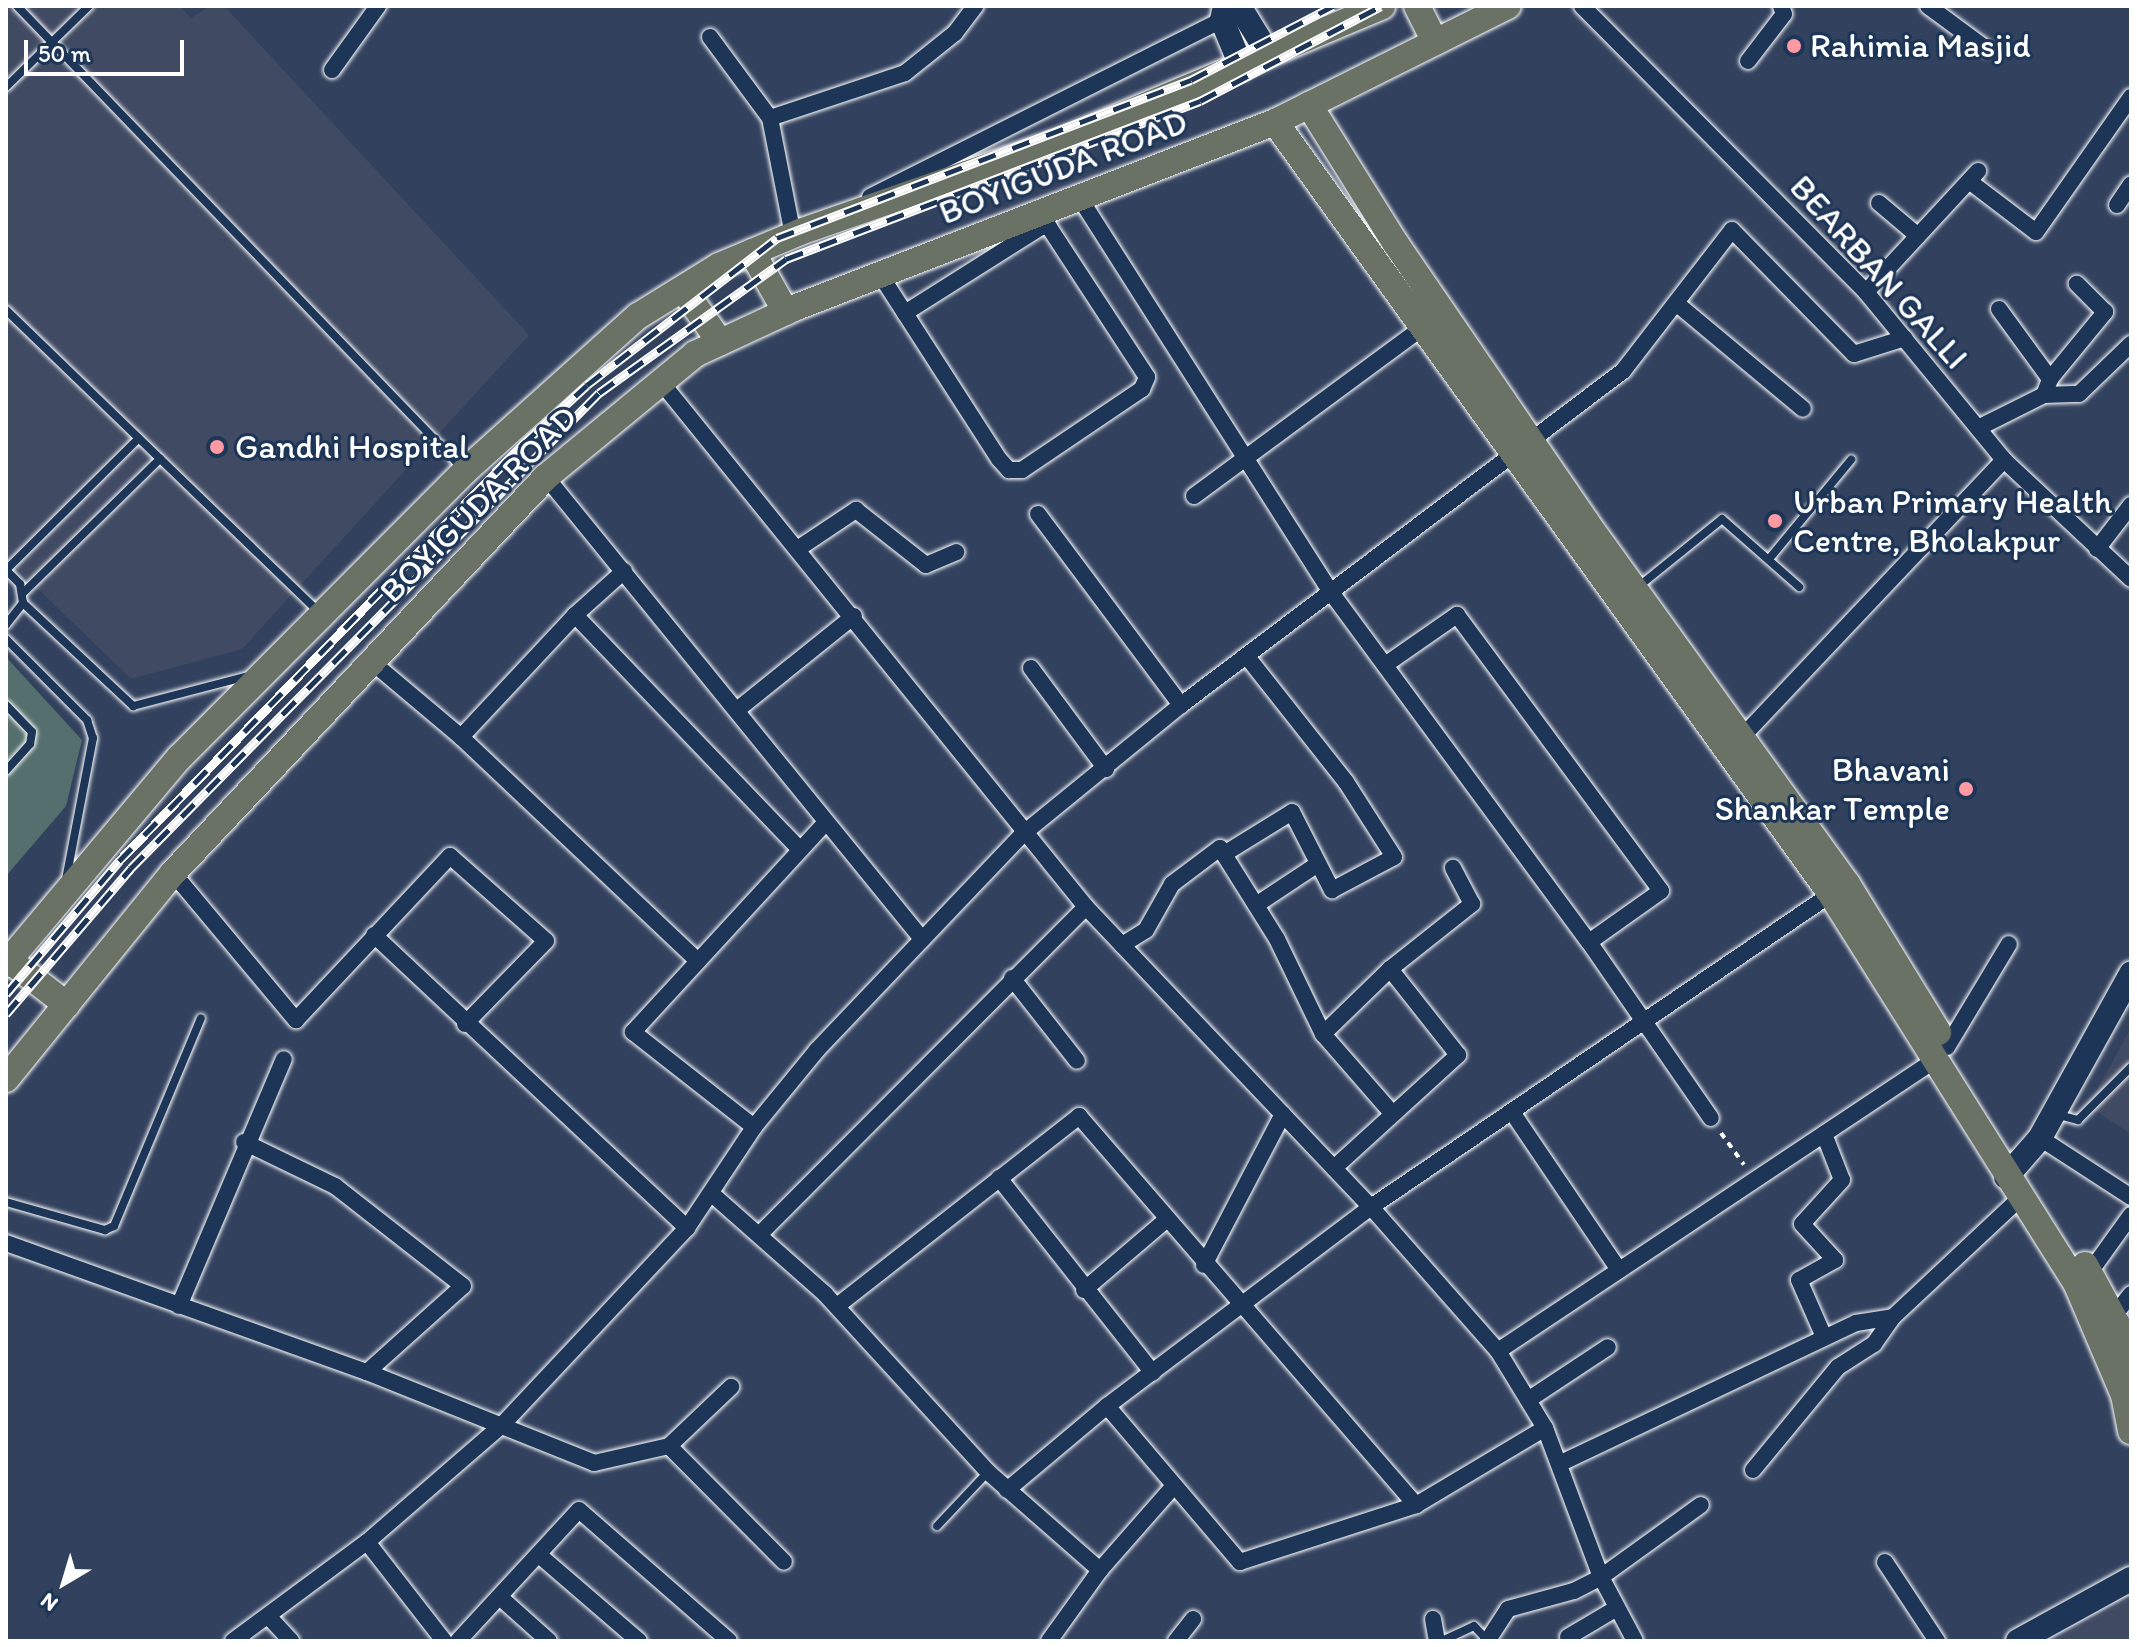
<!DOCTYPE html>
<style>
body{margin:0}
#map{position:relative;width:2137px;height:1647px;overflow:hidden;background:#32415e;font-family:Itim,sans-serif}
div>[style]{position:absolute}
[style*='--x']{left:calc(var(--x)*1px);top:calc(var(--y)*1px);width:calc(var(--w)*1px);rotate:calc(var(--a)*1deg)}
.built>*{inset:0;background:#404a63}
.green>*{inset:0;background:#546f6d}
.path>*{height:4px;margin-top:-2px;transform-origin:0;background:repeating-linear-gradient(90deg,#fff 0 6px,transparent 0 12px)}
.roads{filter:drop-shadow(0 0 2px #fff) drop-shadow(0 0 2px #fff)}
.lane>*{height:8px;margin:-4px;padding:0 4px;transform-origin:4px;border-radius:4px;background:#1d3557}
.street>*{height:16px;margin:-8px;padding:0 8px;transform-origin:8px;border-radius:8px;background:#1d3557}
.secondary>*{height:24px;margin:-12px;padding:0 12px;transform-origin:12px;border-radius:12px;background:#1d3557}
.primary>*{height:26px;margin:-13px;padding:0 13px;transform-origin:13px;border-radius:13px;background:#6a7165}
.rail>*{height:9px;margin-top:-4.5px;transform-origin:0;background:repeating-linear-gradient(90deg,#1d3557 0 18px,#fff 0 36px);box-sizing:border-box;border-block:2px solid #fff}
.dots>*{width:22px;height:22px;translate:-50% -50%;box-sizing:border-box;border:4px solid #1d3557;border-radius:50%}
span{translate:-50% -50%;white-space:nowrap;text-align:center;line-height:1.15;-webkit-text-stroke:6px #1d3557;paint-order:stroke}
.poi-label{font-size:34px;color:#fff}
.left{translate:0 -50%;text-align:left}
.right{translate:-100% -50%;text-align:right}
.street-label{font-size:34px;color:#fff}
.frame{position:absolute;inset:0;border:8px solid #fff;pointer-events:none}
.north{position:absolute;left:24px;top:1543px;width:80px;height:80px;-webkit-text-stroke:6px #1d3557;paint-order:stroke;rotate:218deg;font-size:22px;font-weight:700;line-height:32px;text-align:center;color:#fff}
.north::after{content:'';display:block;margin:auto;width:28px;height:36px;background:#fff;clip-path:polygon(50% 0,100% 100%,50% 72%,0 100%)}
.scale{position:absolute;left:24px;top:40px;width:160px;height:36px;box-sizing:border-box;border:4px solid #fff;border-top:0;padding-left:10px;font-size:24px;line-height:28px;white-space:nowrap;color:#fff;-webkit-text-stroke:6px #1d3557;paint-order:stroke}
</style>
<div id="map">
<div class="built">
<i style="clip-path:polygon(6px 6px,180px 6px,191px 18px,210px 6px,224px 6px,529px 335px,242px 649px,131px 679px,6px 558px)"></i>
<i style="clip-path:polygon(2131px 1028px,2131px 1134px,2088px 1106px)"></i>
<i style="clip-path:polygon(2131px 1598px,2131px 1641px,2053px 1641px)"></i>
</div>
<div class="green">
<i style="clip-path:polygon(6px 657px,82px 740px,66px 806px,6px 876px)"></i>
</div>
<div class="path">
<i style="--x:1721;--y:1133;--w:39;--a:54"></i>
</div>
<div class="roads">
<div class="lane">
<i style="--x:17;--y:6;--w:643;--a:46.07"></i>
<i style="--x:6;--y:87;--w:116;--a:-44.3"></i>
<i style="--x:6;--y:310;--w:435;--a:44"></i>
<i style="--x:1769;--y:559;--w:129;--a:-50.4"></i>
<i style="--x:6;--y:570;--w:187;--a:-44.8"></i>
<i style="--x:6;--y:570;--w:20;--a:45"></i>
<i style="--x:20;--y:584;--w:19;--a:81"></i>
<i style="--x:23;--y:603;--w:28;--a:128"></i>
<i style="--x:1638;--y:587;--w:108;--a:-39"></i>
<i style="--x:1722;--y:519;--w:103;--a:41.4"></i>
<i style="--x:23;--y:593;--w:192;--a:-44.4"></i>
<i style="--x:23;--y:603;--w:151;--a:43.1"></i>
<i style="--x:133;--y:706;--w:119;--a:-14.6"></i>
<i style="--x:6;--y:639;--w:115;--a:45"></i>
<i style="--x:87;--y:720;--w:19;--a:72"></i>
<i style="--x:93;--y:738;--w:144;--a:100.8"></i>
<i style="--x:6;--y:705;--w:37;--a:46"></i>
<i style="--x:32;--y:732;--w:12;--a:99"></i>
<i style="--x:30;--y:744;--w:36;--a:132"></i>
<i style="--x:2055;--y:1114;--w:24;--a:15"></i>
<i style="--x:2078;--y:1120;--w:75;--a:-45"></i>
<i style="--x:6;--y:1202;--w:103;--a:15.8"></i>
<i style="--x:105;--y:1230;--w:10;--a:-24"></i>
<i style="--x:114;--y:1226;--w:225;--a:-67.3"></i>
<i style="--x:937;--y:1526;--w:74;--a:-46.6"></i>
<i style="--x:1442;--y:1641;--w:35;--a:-25"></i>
<i style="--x:1474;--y:1626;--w:21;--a:47"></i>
</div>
<div class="street">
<i style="--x:1582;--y:6;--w:403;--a:45.2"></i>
<i style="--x:1866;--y:292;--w:217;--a:50.6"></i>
<i style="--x:2004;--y:460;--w:174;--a:43.1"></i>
<i style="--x:1928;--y:6;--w:71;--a:36.4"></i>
<i style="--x:710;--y:37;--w:101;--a:53.5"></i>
<i style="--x:770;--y:118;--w:119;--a:78.9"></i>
<i style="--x:1748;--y:61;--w:59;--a:-52.5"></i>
<i style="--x:1784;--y:14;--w:9;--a:-111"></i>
<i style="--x:332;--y:70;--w:79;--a:-54.3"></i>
<i style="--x:770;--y:118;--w:142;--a:-18.4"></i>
<i style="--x:905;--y:73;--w:64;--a:-38.7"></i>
<i style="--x:955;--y:33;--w:34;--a:-53"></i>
<i style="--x:1969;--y:181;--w:84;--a:37.3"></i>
<i style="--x:2036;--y:232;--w:165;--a:-54.9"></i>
<i style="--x:870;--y:197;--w:394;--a:-26.7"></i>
<i style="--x:1081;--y:200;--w:469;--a:57.5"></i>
<i style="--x:1333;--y:595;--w:431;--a:53.6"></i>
<i style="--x:1589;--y:942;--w:214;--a:55.3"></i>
<i style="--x:1879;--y:203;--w:51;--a:40.2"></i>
<i style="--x:2117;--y:205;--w:25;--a:-56"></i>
<i style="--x:881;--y:276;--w:218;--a:57.2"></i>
<i style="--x:999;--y:459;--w:15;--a:48"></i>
<i style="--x:1009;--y:470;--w:13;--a:0"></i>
<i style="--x:1022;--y:470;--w:145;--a:-34"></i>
<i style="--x:1142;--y:389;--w:13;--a:-67"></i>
<i style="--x:1147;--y:377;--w:179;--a:-123.2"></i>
<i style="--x:1049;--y:227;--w:8;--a:180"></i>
<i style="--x:1041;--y:227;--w:161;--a:147.7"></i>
<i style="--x:1866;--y:292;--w:165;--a:-47.2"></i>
<i style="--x:1676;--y:303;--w:165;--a:39.8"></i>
<i style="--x:1999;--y:309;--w:87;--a:53.9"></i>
<i style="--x:661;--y:382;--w:675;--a:51.01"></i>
<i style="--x:1086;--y:907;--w:414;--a:46.5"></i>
<i style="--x:1371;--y:1207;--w:192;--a:48.6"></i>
<i style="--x:1498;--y:1351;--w:90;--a:58.6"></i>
<i style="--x:1545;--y:1428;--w:159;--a:69.4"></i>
<i style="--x:1601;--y:1577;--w:72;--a:62"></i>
<i style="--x:2044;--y:395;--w:17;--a:-69"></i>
<i style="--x:2050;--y:379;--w:87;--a:-50.6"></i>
<i style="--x:2105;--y:312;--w:40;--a:-135"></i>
<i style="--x:1978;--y:428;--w:74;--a:-26.6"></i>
<i style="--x:2044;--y:395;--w:35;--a:-2"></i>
<i style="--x:2079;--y:394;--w:72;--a:-43.9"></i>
<i style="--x:546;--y:477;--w:596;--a:50.86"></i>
<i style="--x:1194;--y:496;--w:283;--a:-36.4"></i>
<i style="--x:1038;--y:514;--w:239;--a:53.2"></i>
<i style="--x:799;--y:548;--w:69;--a:-33.7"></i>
<i style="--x:856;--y:510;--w:89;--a:38.2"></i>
<i style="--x:926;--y:565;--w:33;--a:-23"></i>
<i style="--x:2097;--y:549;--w:56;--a:-52.3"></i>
<i style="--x:575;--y:615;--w:325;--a:46.2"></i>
<i style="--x:372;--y:662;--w:116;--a:40.1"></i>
<i style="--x:461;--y:737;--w:326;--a:43.4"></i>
<i style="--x:1385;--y:665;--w:88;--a:-34.8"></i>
<i style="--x:1457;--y:615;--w:343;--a:53.5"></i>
<i style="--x:1661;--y:891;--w:88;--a:144.7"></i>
<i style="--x:1031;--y:668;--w:126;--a:53.4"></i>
<i style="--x:737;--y:710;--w:150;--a:-38.8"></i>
<i style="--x:1743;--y:736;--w:380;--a:-46.6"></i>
<i style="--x:461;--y:737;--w:167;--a:-46.9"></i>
<i style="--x:575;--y:615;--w:66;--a:-41.9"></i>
<i style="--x:1224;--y:854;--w:80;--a:-31.7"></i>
<i style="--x:1292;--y:812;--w:88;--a:62.9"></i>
<i style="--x:1332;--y:890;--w:70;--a:-28"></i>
<i style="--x:1394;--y:857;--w:89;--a:-122.6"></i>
<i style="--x:1346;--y:782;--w:158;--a:-128.3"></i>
<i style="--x:173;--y:873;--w:192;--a:50.1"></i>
<i style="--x:296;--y:1020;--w:225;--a:-46.8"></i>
<i style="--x:450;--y:856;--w:128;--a:41.5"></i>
<i style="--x:546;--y:941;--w:116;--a:134.3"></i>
<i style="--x:1256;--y:905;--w:74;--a:-33.5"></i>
<i style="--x:374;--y:935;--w:429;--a:43.1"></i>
<i style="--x:1122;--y:945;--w:28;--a:-32"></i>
<i style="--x:1146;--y:930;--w:53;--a:-60.5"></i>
<i style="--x:1172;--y:884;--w:60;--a:-36.9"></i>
<i style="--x:1220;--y:848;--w:107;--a:57.9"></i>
<i style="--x:1277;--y:939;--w:106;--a:64.2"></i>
<i style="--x:1323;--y:1034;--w:105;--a:48.9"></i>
<i style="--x:1012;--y:978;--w:105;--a:51.9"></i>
<i style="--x:1323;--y:1034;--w:93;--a:-44.1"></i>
<i style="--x:1390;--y:969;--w:105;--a:-38.4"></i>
<i style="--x:1472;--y:904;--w:41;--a:-117.8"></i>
<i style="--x:1947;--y:1047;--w:120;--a:-59"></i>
<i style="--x:1512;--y:1112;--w:191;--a:55.9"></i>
<i style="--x:754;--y:1127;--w:154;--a:-141.9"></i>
<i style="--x:633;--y:1032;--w:285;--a:-47.4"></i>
<i style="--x:1824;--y:1134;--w:49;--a:68.6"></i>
<i style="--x:1842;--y:1180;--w:59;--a:132.3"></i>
<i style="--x:1802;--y:1224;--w:49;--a:47.5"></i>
<i style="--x:1835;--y:1260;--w:41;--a:150.9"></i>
<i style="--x:1799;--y:1280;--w:62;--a:66.3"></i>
<i style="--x:2040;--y:1138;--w:108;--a:33"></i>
<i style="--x:244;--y:1142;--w:101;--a:25.8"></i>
<i style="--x:335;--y:1186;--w:162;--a:38"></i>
<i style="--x:463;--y:1286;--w:129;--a:138.1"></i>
<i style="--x:1334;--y:1168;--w:168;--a:-42.3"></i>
<i style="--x:1458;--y:1055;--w:110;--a:-128.3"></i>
<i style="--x:999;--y:1178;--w:248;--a:51.7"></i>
<i style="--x:712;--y:1194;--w:151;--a:41.5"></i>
<i style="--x:825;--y:1294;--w:241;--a:47.5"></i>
<i style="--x:988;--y:1472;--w:149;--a:41.2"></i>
<i style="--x:759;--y:1235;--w:463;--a:-45.1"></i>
<i style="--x:6;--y:1243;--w:383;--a:19.7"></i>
<i style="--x:367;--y:1372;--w:245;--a:21.8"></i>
<i style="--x:594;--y:1463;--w:77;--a:-12.8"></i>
<i style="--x:669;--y:1446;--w:163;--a:45.2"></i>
<i style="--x:1204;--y:1265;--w:170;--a:-62.4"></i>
<i style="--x:2090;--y:1272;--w:70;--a:-54.3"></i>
<i style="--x:1084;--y:1290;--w:109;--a:-40.5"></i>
<i style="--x:179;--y:1306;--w:268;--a:-67"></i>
<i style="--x:837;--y:1306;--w:308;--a:-38.1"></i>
<i style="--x:1079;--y:1116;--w:515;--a:49.1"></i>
<i style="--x:1416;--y:1505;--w:150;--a:-30.8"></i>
<i style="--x:2113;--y:1317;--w:29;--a:-52"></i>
<i style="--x:1498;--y:1351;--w:525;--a:-33.66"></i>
<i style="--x:1531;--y:1398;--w:92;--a:-33.5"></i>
<i style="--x:1107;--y:1406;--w:205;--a:49.6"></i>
<i style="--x:1240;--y:1562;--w:185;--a:-17.9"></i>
<i style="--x:669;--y:1446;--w:86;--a:-43.6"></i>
<i style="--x:1561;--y:1463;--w:327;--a:-25.4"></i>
<i style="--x:1856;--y:1323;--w:37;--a:-9"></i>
<i style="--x:1893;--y:1317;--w:174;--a:-43.1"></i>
<i style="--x:1753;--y:1470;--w:134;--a:-50.5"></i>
<i style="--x:1838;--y:1367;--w:43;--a:-32.6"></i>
<i style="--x:1874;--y:1344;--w:33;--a:-55"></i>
<i style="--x:1007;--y:1490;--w:131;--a:-40"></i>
<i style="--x:1107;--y:1406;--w:331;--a:-37"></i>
<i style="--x:1371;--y:1207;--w:556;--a:-34.23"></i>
<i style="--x:367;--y:1542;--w:125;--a:52.1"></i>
<i style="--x:539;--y:1555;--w:132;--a:40.7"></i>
<i style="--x:1885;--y:1562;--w:95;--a:56.6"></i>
<i style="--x:502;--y:1599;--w:63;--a:41.8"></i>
<i style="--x:268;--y:1616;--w:34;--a:47"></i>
<i style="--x:1433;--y:1619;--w:22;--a:80"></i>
<i style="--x:1568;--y:1637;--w:57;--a:-30.6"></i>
<i style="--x:1488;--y:1640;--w:37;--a:-57"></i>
<i style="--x:1508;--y:1609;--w:68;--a:-15.3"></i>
<i style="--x:1574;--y:1591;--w:30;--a:-27"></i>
<i style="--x:1601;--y:1577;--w:123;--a:-35.8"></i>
<i style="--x:233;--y:1641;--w:167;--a:-36.5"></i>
<i style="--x:367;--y:1542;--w:180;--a:-40.9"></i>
<i style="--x:503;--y:1424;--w:269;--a:-46.8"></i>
<i style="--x:687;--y:1228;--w:121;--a:-56.4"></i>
<i style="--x:754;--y:1127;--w:99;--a:-50.7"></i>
<i style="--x:817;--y:1050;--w:300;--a:-46.4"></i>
<i style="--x:1024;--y:833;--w:203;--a:-39.2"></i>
<i style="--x:1181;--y:705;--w:554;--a:-37.08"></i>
<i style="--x:1623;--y:371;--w:178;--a:-52.3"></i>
<i style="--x:1732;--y:230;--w:174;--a:45.5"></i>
<i style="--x:1854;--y:354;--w:53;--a:-17.4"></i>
<i style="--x:458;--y:1641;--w:178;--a:-47.3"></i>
<i style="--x:579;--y:1510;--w:199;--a:41.1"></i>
<i style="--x:1049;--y:1641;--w:87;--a:-54.3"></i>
<i style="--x:1100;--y:1570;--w:111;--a:-48.7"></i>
<i style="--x:1176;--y:1641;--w:28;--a:-52"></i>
</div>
<div class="secondary">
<i style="--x:1225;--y:6;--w:14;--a:102"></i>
<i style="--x:1222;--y:20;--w:52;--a:67.4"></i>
<i style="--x:1239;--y:6;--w:57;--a:58.5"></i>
<i style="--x:2006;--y:1177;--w:52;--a:-48.9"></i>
<i style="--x:2040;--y:1138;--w:188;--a:-61"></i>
<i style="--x:2018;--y:1641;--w:129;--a:-28.8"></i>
</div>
<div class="primary">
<i style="--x:1417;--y:6;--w:40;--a:63.4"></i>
<i style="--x:1309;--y:105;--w:164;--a:58"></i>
<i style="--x:1396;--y:244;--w:337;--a:55.6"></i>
<i style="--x:1586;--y:522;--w:446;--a:54.2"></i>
<i style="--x:1847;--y:884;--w:174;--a:58.4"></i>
<i style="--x:1275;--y:122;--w:951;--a:54.24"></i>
<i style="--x:1831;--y:894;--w:462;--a:57.8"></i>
<i style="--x:2077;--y:1285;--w:120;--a:66.9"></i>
<i style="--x:2124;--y:1395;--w:37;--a:79"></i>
<i style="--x:752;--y:252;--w:69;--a:60.5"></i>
<i style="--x:683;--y:289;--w:65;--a:55.1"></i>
<i style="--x:9;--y:960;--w:73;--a:37.8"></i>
<i style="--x:6;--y:964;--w:270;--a:-50"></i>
<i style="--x:180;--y:757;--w:404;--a:-45.1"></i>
<i style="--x:465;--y:471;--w:232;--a:-41.9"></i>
<i style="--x:638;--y:316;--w:95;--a:-31.7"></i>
<i style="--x:719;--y:266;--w:88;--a:-22.8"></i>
<i style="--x:800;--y:232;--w:280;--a:-19.2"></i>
<i style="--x:1064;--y:140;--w:345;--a:-22.8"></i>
<i style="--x:6;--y:1079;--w:265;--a:-51"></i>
<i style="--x:173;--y:873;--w:544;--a:-46.71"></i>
<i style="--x:546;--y:477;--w:193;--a:-39.5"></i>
<i style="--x:695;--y:354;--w:109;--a:-24.9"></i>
<i style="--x:794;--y:308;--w:516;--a:-21.14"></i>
<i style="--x:1275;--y:122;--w:260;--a:-26.5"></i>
<i style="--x:2085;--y:1265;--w:67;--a:61.5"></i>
<i style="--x:2117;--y:1324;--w:46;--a:72.3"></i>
</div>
</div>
<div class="rail">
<i style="--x:6;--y:994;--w:175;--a:-49.6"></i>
<i style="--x:119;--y:861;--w:579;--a:-45.91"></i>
<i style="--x:522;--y:445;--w:88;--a:-42.7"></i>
<i style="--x:587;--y:385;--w:240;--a:-37.7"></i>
<i style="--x:777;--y:238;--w:443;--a:-20.9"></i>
<i style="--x:1191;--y:80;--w:160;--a:-27.5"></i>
<i style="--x:6;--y:1014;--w:192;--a:-49.4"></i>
<i style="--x:131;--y:868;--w:667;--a:-45.43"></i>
<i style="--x:599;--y:393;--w:230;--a:-35.6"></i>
<i style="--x:786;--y:259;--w:443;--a:-20.9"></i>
<i style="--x:1200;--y:101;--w:204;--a:-27.7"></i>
</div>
<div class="dots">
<i style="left:1794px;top:46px;background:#ff9aa2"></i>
<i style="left:217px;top:447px;background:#ff9aa2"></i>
<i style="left:1775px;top:521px;background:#ff9aa2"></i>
<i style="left:1966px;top:789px;background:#ff9aa2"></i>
</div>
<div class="poi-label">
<span class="left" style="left:1810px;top:46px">Rahimia Masjid</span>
<span class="left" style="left:235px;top:447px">Gandhi Hospital</span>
<span class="left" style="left:1793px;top:521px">Urban Primary Health<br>Centre, Bholakpur</span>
<span class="right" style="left:1950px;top:789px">Bhavani<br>Shankar Temple</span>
</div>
<div class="street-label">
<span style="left:1063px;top:167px;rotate:-21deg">BOYIGUDA ROAD</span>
<span style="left:1879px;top:272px;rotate:48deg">BEARBAN GALLI</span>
<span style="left:478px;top:504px;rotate:-45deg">BOYIGUDA ROAD</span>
</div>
<div class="frame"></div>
<div class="north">N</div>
<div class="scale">50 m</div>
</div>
